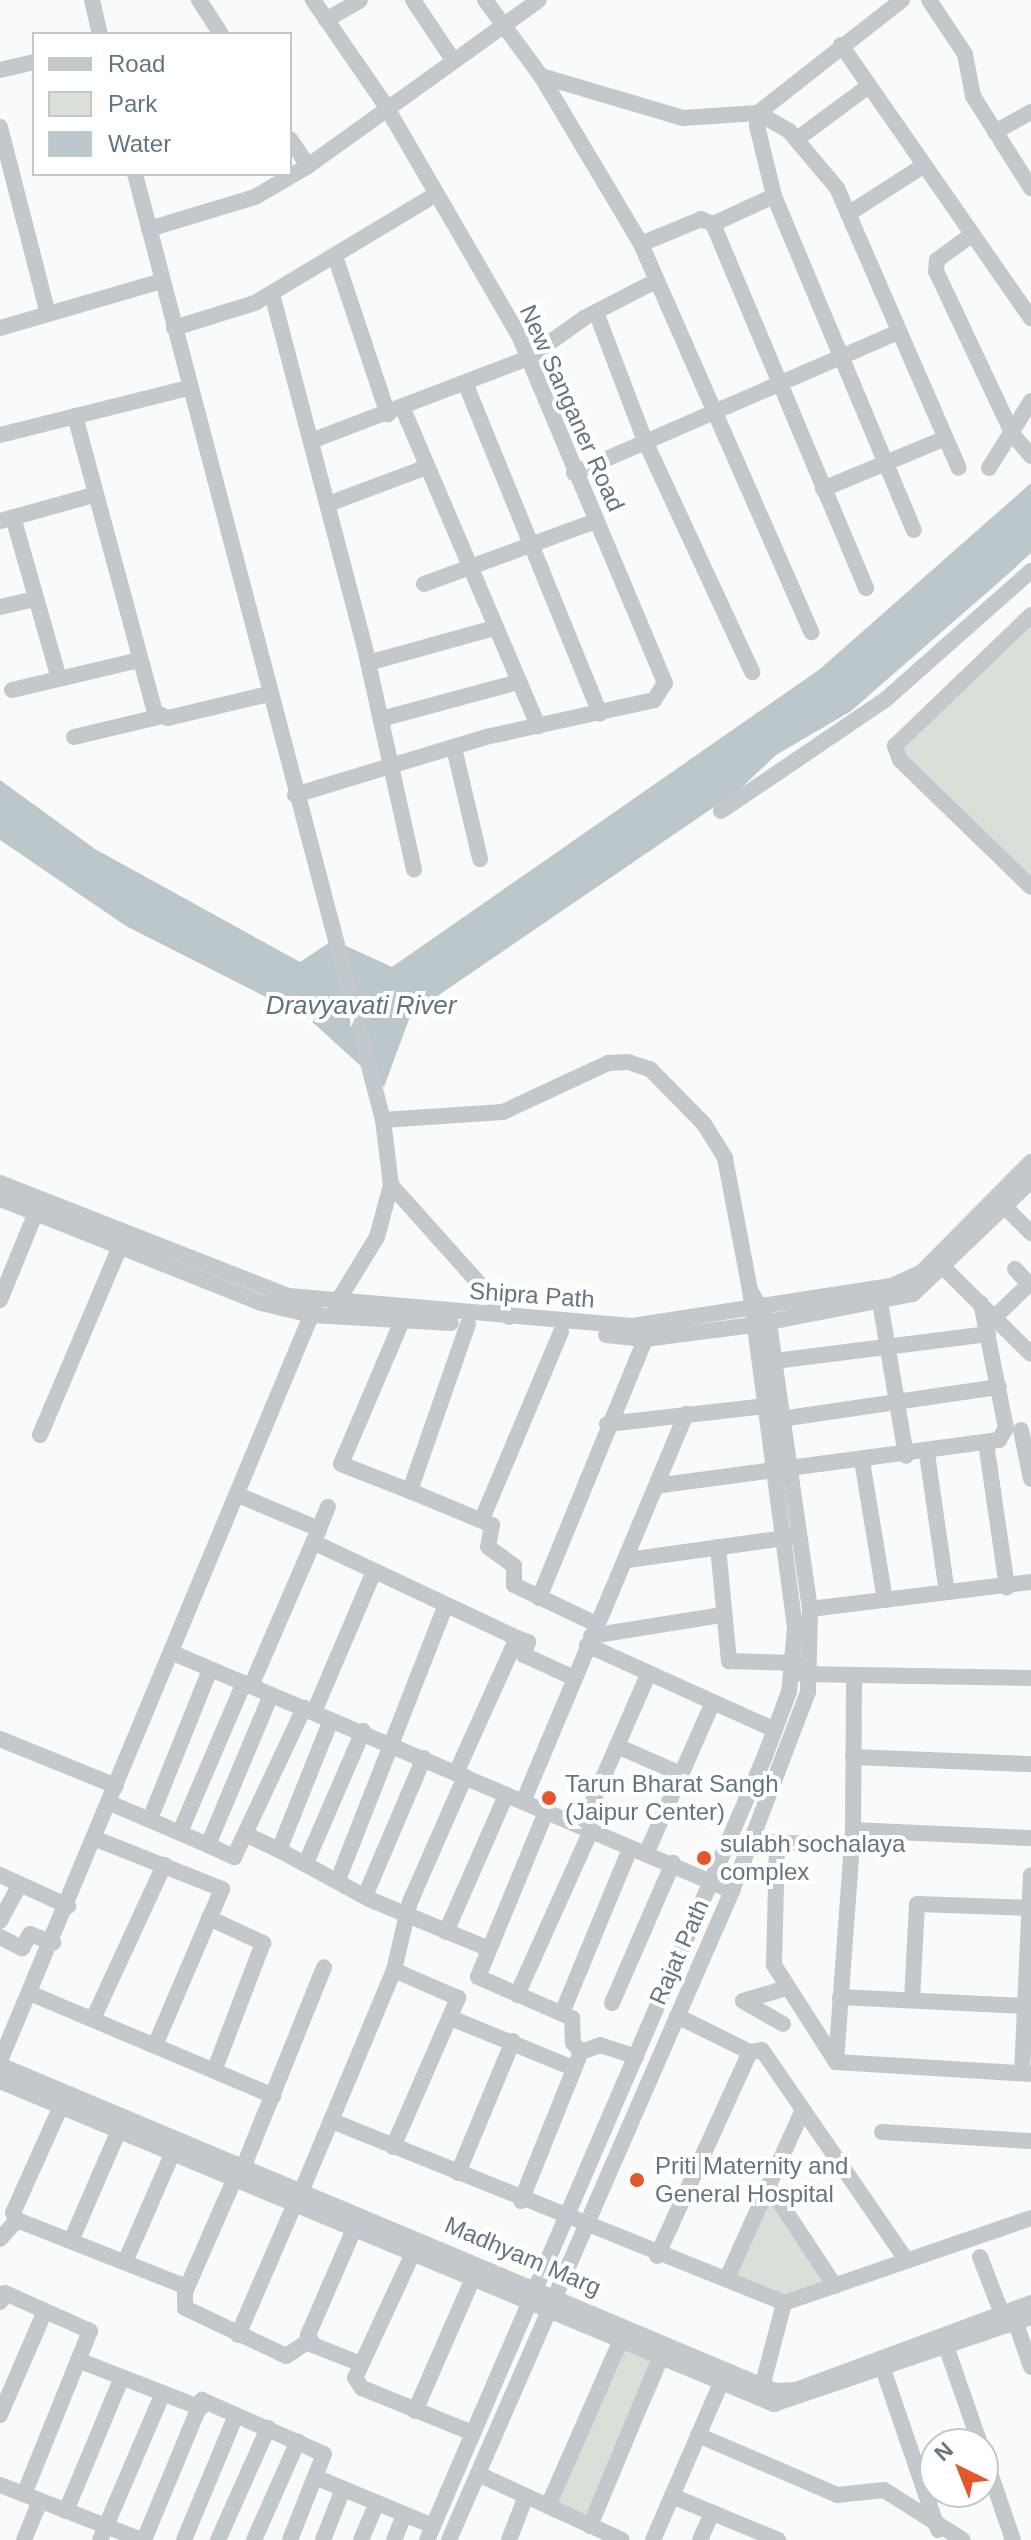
<!DOCTYPE html>
<style>
body{margin:0}
#map{position:relative;width:1031px;height:2540px;overflow:hidden;background:#fafaf8;font-family:Helvetica,sans-serif}
div>[style]{position:absolute}
[style*='--x']{left:calc(var(--x)*1px);top:calc(var(--y)*1px);width:calc(var(--w)*1px);rotate:calc(var(--a)*1deg)}
.green>*{inset:0;background:#dadfd7;transform-origin:0 0}
.water>*{inset:0;background:#bbc7cb}
.minor>*{height:16px;margin:-8px;padding:0 8px;transform-origin:8px;border-radius:8px;background:#c3c8cc}
.dots>*{width:22px;height:22px;translate:-50% -50%;box-sizing:border-box;border:4px solid #fff;border-radius:50%}
span{translate:-50% -50%;white-space:nowrap;text-align:center;line-height:1.15;-webkit-text-stroke:8px #fff;paint-order:stroke}
.street-label{font-size:24px;color:#657683}
.poi-label{font-size:24px;color:#657683}
.left{translate:0 -50%;text-align:left}
.water-label{font-size:26px;color:#60757c;font-style:italic}
.legend{position:absolute;left:32px;top:32px;width:260px;height:144px;box-sizing:border-box;background:#fff;border:2px solid #c1c8cd;margin:0;padding:10px 14px;list-style:none;font-size:24px;color:#657683}
.legend li{display:flex;align-items:center;gap:16px;height:40px}
.legend b{width:40px;border:2px solid #c1c8cd}
.north{position:absolute;left:919px;top:2428px;width:80px;height:80px;box-sizing:border-box;background:#fff;border:2px solid #c1c8cd;border-radius:50%;rotate:317deg;font-size:22px;font-weight:700;line-height:32px;text-align:center;color:#657683}
.north::after{content:'';display:block;margin:auto;width:28px;height:36px;background:#e4572e;clip-path:polygon(50% 0,100% 100%,50% 72%,0 100%)}
</style>
<div id="map">
<div class="green">
<i style="clip-path:polygon(1031px 615px,1031px 888px,895px 746px)"></i>
<i style="clip-path:polygon(769px 2186px,835px 2286px,784px 2303px,727px 2278px)"></i>
<i style="left:622px;top:2341px;width:51px;height:181px;rotate:24deg"></i>
</div>
<div class="water">
<i style="clip-path:polygon(1031px 483px,1031px 553px,1007px 575px,851px 711px,776px 755px,739px 790px,411px 1014px,384px 1087px,309px 1019px,126px 926px,0 840px,0 780px,95px 849px,300px 962px,333px 940px,392px 967px,820px 669px)"></i>
</div>
<div class="minor">
<i style="--x:92;--y:0;--w:35;--a:77"></i>
<i style="--x:199;--y:0;--w:40;--a:57.1"></i>
<i style="--x:413;--y:0;--w:72;--a:56.3"></i>
<i style="--x:485;--y:0;--w:94;--a:53.6"></i>
<i style="--x:541;--y:76;--w:196;--a:59.2"></i>
<i style="--x:641;--y:244;--w:424;--a:66.3"></i>
<i style="--x:902;--y:0;--w:183;--a:141.9"></i>
<i style="--x:758;--y:113;--w:13;--a:94"></i>
<i style="--x:757;--y:126;--w:72;--a:76.3"></i>
<i style="--x:774;--y:196;--w:362;--a:67.3"></i>
<i style="--x:929;--y:0;--w:65;--a:56.3"></i>
<i style="--x:965;--y:54;--w:43;--a:79.2"></i>
<i style="--x:973;--y:96;--w:109;--a:57.8"></i>
<i style="--x:326;--y:20;--w:39;--a:-30"></i>
<i style="--x:841;--y:45;--w:333;--a:55.2"></i>
<i style="--x:0;--y:70;--w:35;--a:-13"></i>
<i style="--x:541;--y:76;--w:148;--a:16.5"></i>
<i style="--x:683;--y:118;--w:75;--a:-3.8"></i>
<i style="--x:758;--y:113;--w:36;--a:30"></i>
<i style="--x:789;--y:131;--w:75;--a:49.9"></i>
<i style="--x:837;--y:188;--w:305;--a:66.5"></i>
<i style="--x:0;--y:127;--w:193;--a:75.6"></i>
<i style="--x:995;--y:132;--w:41;--a:-29.1"></i>
<i style="--x:290;--y:139;--w:32;--a:56"></i>
<i style="--x:797;--y:139;--w:89;--a:-36.4"></i>
<i style="--x:135;--y:174;--w:978;--a:75.31"></i>
<i style="--x:383;--y:1120;--w:65;--a:83"></i>
<i style="--x:391;--y:1185;--w:54;--a:105.1"></i>
<i style="--x:377;--y:1237;--w:79;--a:121.5"></i>
<i style="--x:848;--y:214;--w:89;--a:-32.6"></i>
<i style="--x:713;--y:224;--w:67;--a:-24.7"></i>
<i style="--x:149;--y:229;--w:111;--a:-16.8"></i>
<i style="--x:255;--y:197;--w:61;--a:-30.3"></i>
<i style="--x:308;--y:166;--w:284;--a:-35.7"></i>
<i style="--x:970;--y:236;--w:41;--a:144"></i>
<i style="--x:937;--y:260;--w:11;--a:95"></i>
<i style="--x:936;--y:271;--w:181;--a:64.8"></i>
<i style="--x:1013;--y:435;--w:28;--a:49"></i>
<i style="--x:641;--y:244;--w:65;--a:-22.6"></i>
<i style="--x:701;--y:219;--w:13;--a:23"></i>
<i style="--x:713;--y:224;--w:395;--a:67.2"></i>
<i style="--x:335;--y:256;--w:167;--a:71.5"></i>
<i style="--x:272;--y:294;--w:362;--a:75.3"></i>
<i style="--x:364;--y:644;--w:231;--a:77.5"></i>
<i style="--x:596;--y:312;--w:138;--a:69.2"></i>
<i style="--x:645;--y:441;--w:255;--a:65.1"></i>
<i style="--x:0;--y:328;--w:169;--a:-16.2"></i>
<i style="--x:174;--y:328;--w:85;--a:-17.2"></i>
<i style="--x:255;--y:303;--w:208;--a:-31"></i>
<i style="--x:466;--y:385;--w:355;--a:67.8"></i>
<i style="--x:403;--y:409;--w:345;--a:66.9"></i>
<i style="--x:75;--y:416;--w:307;--a:74.9"></i>
<i style="--x:155;--y:712;--w:14;--a:25"></i>
<i style="--x:168;--y:718;--w:104;--a:-13.4"></i>
<i style="--x:0;--y:435;--w:195;--a:-14"></i>
<i style="--x:311;--y:441;--w:232;--a:-20.9"></i>
<i style="--x:528;--y:358;--w:69;--a:-35.5"></i>
<i style="--x:584;--y:318;--w:81;--a:-27.2"></i>
<i style="--x:989;--y:468;--w:79;--a:-57.9"></i>
<i style="--x:574;--y:473;--w:353;--a:-23.5"></i>
<i style="--x:823;--y:489;--w:130;--a:-22.6"></i>
<i style="--x:328;--y:504;--w:106;--a:-20.5"></i>
<i style="--x:13;--y:517;--w:167;--a:74.1"></i>
<i style="--x:0;--y:521;--w:98;--a:-15.5"></i>
<i style="--x:424;--y:584;--w:183;--a:-20.1"></i>
<i style="--x:0;--y:607;--w:37;--a:-13"></i>
<i style="--x:1031;--y:615;--w:189;--a:136.1"></i>
<i style="--x:895;--y:746;--w:15;--a:70"></i>
<i style="--x:900;--y:760;--w:182;--a:44.1"></i>
<i style="--x:368;--y:663;--w:131;--a:-15.5"></i>
<i style="--x:12;--y:690;--w:131;--a:-13.2"></i>
<i style="--x:381;--y:719;--w:142;--a:-15.1"></i>
<i style="--x:74;--y:737;--w:91;--a:-13.3"></i>
<i style="--x:455;--y:752;--w:110;--a:76.8"></i>
<i style="--x:295;--y:795;--w:200;--a:-16.9"></i>
<i style="--x:486;--y:737;--w:172;--a:-12.4"></i>
<i style="--x:654;--y:700;--w:20;--a:-57"></i>
<i style="--x:665;--y:683;--w:379;--a:-112.8"></i>
<i style="--x:518;--y:334;--w:263;--a:-120.1"></i>
<i style="--x:386;--y:106;--w:129;--a:-124.6"></i>
<i style="--x:721;--y:811;--w:198;--a:-34.1"></i>
<i style="--x:885;--y:700;--w:195;--a:-41.5"></i>
<i style="--x:383;--y:1120;--w:120;--a:-3.8"></i>
<i style="--x:503;--y:1112;--w:116;--a:-25"></i>
<i style="--x:608;--y:1063;--w:20;--a:-3"></i>
<i style="--x:628;--y:1062;--w:23;--a:18"></i>
<i style="--x:650;--y:1069;--w:77;--a:45.5"></i>
<i style="--x:704;--y:1124;--w:40;--a:58"></i>
<i style="--x:725;--y:1158;--w:134;--a:79.3"></i>
<i style="--x:750;--y:1290;--w:342;--a:82.4"></i>
<i style="--x:795;--y:1629;--w:63;--a:95.4"></i>
<i style="--x:789;--y:1692;--w:68;--a:110.6"></i>
<i style="--x:765;--y:1756;--w:854;--a:113.32"></i>
<i style="--x:0;--y:1183;--w:310;--a:21.4"></i>
<i style="--x:289;--y:1296;--w:344;--a:5"></i>
<i style="--x:632;--y:1326;--w:262;--a:-8.8"></i>
<i style="--x:891;--y:1286;--w:34;--a:-24"></i>
<i style="--x:922;--y:1272;--w:155;--a:-45.3"></i>
<i style="--x:391;--y:1185;--w:177;--a:48.2"></i>
<i style="--x:0;--y:1199;--w:281;--a:21.7"></i>
<i style="--x:261;--y:1303;--w:52;--a:13.2"></i>
<i style="--x:312;--y:1315;--w:139;--a:3.3"></i>
<i style="--x:1005;--y:1207;--w:37;--a:45"></i>
<i style="--x:944;--y:1268;--w:122;--a:44.7"></i>
<i style="--x:1015;--y:1269;--w:21;--a:47"></i>
<i style="--x:0;--y:1300;--w:90;--a:-67.7"></i>
<i style="--x:880;--y:1302;--w:156;--a:80.4"></i>
<i style="--x:995;--y:1317;--w:50;--a:-44.2"></i>
<i style="--x:402;--y:1321;--w:155;--a:113.1"></i>
<i style="--x:341;--y:1464;--w:74;--a:21.4"></i>
<i style="--x:468;--y:1324;--w:177;--a:109.2"></i>
<i style="--x:410;--y:1491;--w:89;--a:22.5"></i>
<i style="--x:492;--y:1525;--w:22;--a:100"></i>
<i style="--x:488;--y:1547;--w:32;--a:36"></i>
<i style="--x:514;--y:1566;--w:19;--a:90"></i>
<i style="--x:514;--y:1585;--w:91;--a:25.4"></i>
<i style="--x:606;--y:1335;--w:39;--a:6"></i>
<i style="--x:645;--y:1339;--w:109;--a:-7.4"></i>
<i style="--x:753;--y:1325;--w:163;--a:-11"></i>
<i style="--x:913;--y:1294;--w:163;--a:-43.8"></i>
<i style="--x:775;--y:1361;--w:215;--a:-7.2"></i>
<i style="--x:781;--y:1419;--w:220;--a:-8.4"></i>
<i style="--x:607;--y:1424;--w:158;--a:-6.5"></i>
<i style="--x:1021;--y:1430;--w:50;--a:78.5"></i>
<i style="--x:40;--y:1435;--w:202;--a:-67"></i>
<i style="--x:986;--y:1443;--w:146;--a:81.7"></i>
<i style="--x:927;--y:1454;--w:139;--a:81.8"></i>
<i style="--x:862;--y:1461;--w:141;--a:80.6"></i>
<i style="--x:662;--y:1485;--w:340;--a:-7.6"></i>
<i style="--x:999;--y:1440;--w:14;--a:-60"></i>
<i style="--x:1006;--y:1428;--w:127;--a:-101.3"></i>
<i style="--x:238;--y:1495;--w:88;--a:22.8"></i>
<i style="--x:319;--y:1529;--w:171;--a:113.4"></i>
<i style="--x:482;--y:1519;--w:203;--a:-67.1"></i>
<i style="--x:319;--y:1529;--w:24;--a:-68"></i>
<i style="--x:313;--y:1542;--w:225;--a:25.2"></i>
<i style="--x:517;--y:1638;--w:148;--a:114.3"></i>
<i style="--x:718;--y:1547;--w:115;--a:84.5"></i>
<i style="--x:729;--y:1661;--w:66;--a:1.7"></i>
<i style="--x:628;--y:1560;--w:166;--a:-8"></i>
<i style="--x:539;--y:1598;--w:280;--a:-67.7"></i>
<i style="--x:810;--y:1609;--w:223;--a:-7"></i>
<i style="--x:591;--y:1636;--w:133;--a:-9.1"></i>
<i style="--x:517;--y:1638;--w:12;--a:20"></i>
<i style="--x:528;--y:1642;--w:14;--a:107"></i>
<i style="--x:524;--y:1655;--w:55;--a:24.7"></i>
<i style="--x:587;--y:1645;--w:206;--a:24.3"></i>
<i style="--x:173;--y:1653;--w:608;--a:23.06"></i>
<i style="--x:801;--y:1674;--w:230;--a:1"></i>
<i style="--x:271;--y:1695;--w:163;--a:112.8"></i>
<i style="--x:208;--y:1845;--w:29;--a:25"></i>
<i style="--x:234;--y:1857;--w:165;--a:-64.8"></i>
<i style="--x:314;--y:1712;--w:153;--a:-66.9"></i>
<i style="--x:331;--y:1720;--w:140;--a:111.8"></i>
<i style="--x:279;--y:1850;--w:102;--a:28.6"></i>
<i style="--x:369;--y:1899;--w:130;--a:22.6"></i>
<i style="--x:0;--y:1739;--w:125;--a:22.1"></i>
<i style="--x:617;--y:1746;--w:70;--a:23.6"></i>
<i style="--x:853;--y:1757;--w:178;--a:2.3"></i>
<i style="--x:523;--y:1802;--w:421;--a:-67.2"></i>
<i style="--x:110;--y:1803;--w:107;--a:23.2"></i>
<i style="--x:546;--y:1812;--w:178;--a:112.4"></i>
<i style="--x:478;--y:1977;--w:103;--a:23.6"></i>
<i style="--x:572;--y:2018;--w:25;--a:88"></i>
<i style="--x:573;--y:2043;--w:12;--a:48"></i>
<i style="--x:150;--y:1819;--w:161;--a:-68.1"></i>
<i style="--x:582;--y:1826;--w:167;--a:-66.4"></i>
<i style="--x:853;--y:1830;--w:178;--a:2.6"></i>
<i style="--x:180;--y:1832;--w:162;--a:-66.8"></i>
<i style="--x:249;--y:1836;--w:33;--a:25"></i>
<i style="--x:96;--y:1839;--w:136;--a:21.6"></i>
<i style="--x:222;--y:1889;--w:168;--a:113.2"></i>
<i style="--x:770;--y:1842;--w:82;--a:2.8"></i>
<i style="--x:777;--y:1843;--w:122;--a:91.4"></i>
<i style="--x:774;--y:1965;--w:115;--a:57.4"></i>
<i style="--x:836;--y:2062;--w:195;--a:3.5"></i>
<i style="--x:646;--y:1854;--w:166;--a:-66.2"></i>
<i style="--x:306;--y:1863;--w:144;--a:-66.6"></i>
<i style="--x:0;--y:1875;--w:75;--a:24.5"></i>
<i style="--x:338;--y:1880;--w:295;--a:-68.6"></i>
<i style="--x:365;--y:1896;--w:150;--a:-66.9"></i>
<i style="--x:209;--y:1918;--w:60;--a:24.8"></i>
<i style="--x:263;--y:1943;--w:135;--a:110.9"></i>
<i style="--x:0;--y:1921;--w:42;--a:-61.6"></i>
<i style="--x:446;--y:1932;--w:150;--a:-66.3"></i>
<i style="--x:0;--y:1937;--w:25;--a:27"></i>
<i style="--x:22;--y:1948;--w:16;--a:-60"></i>
<i style="--x:30;--y:1934;--w:25;--a:21"></i>
<i style="--x:32;--y:1994;--w:262;--a:22.9"></i>
<i style="--x:517;--y:1995;--w:181;--a:-65.8"></i>
<i style="--x:840;--y:1997;--w:182;--a:2.8"></i>
<i style="--x:912;--y:2000;--w:96;--a:-87"></i>
<i style="--x:917;--y:1904;--w:112;--a:2"></i>
<i style="--x:743;--y:2001;--w:46;--a:29.9"></i>
<i style="--x:743;--y:2001;--w:45;--a:-16.8"></i>
<i style="--x:612;--y:2003;--w:153;--a:-66.5"></i>
<i style="--x:562;--y:2013;--w:178;--a:-67.5"></i>
<i style="--x:677;--y:2016;--w:81;--a:26.3"></i>
<i style="--x:750;--y:2052;--w:12;--a:-9"></i>
<i style="--x:762;--y:2050;--w:256;--a:55.5"></i>
<i style="--x:451;--y:2018;--w:132;--a:22.3"></i>
<i style="--x:93;--y:2019;--w:170;--a:-65.2"></i>
<i style="--x:0;--y:2061;--w:818;--a:-67.35"></i>
<i style="--x:836;--y:2062;--w:233;--a:-85.8"></i>
<i style="--x:853;--y:1830;--w:155;--a:-89.6"></i>
<i style="--x:0;--y:2065;--w:841;--a:22.81"></i>
<i style="--x:775;--y:2391;--w:21;--a:-3"></i>
<i style="--x:796;--y:2390;--w:251;--a:-20.3"></i>
<i style="--x:1022;--y:2073;--w:198;--a:-87.4"></i>
<i style="--x:0;--y:2081;--w:839;--a:22.65"></i>
<i style="--x:774;--y:2404;--w:271;--a:-18.7"></i>
<i style="--x:61;--y:2106;--w:117;--a:114.2"></i>
<i style="--x:13;--y:2213;--w:8;--a:60"></i>
<i style="--x:17;--y:2220;--w:183;--a:21.5"></i>
<i style="--x:332;--y:2121;--w:487;--a:21.9"></i>
<i style="--x:784;--y:2303;--w:261;--a:-19"></i>
<i style="--x:882;--y:2132;--w:149;--a:3.5"></i>
<i style="--x:393;--y:2147;--w:163;--a:-66.4"></i>
<i style="--x:458;--y:1998;--w:70;--a:-156.4"></i>
<i style="--x:245;--y:2163;--w:211;--a:-68"></i>
<i style="--x:458;--y:2173;--w:143;--a:-67.4"></i>
<i style="--x:235;--y:2178;--w:124;--a:113.7"></i>
<i style="--x:185;--y:2292;--w:16;--a:90"></i>
<i style="--x:185;--y:2308;--w:112;--a:25.4"></i>
<i style="--x:286;--y:2356;--w:27;--a:-33"></i>
<i style="--x:769;--y:2186;--w:120;--a:56.6"></i>
<i style="--x:302;--y:2190;--w:238;--a:-67.3"></i>
<i style="--x:394;--y:1970;--w:70;--a:-76.8"></i>
<i style="--x:410;--y:1902;--w:137;--a:-66.3"></i>
<i style="--x:521;--y:2201;--w:161;--a:-68.1"></i>
<i style="--x:581;--y:2052;--w:20;--a:-20"></i>
<i style="--x:600;--y:2045;--w:38;--a:18"></i>
<i style="--x:355;--y:2227;--w:118;--a:113.5"></i>
<i style="--x:308;--y:2335;--w:11;--a:63"></i>
<i style="--x:313;--y:2345;--w:52;--a:21.6"></i>
<i style="--x:0;--y:2239;--w:25;--a:-48"></i>
<i style="--x:71;--y:2241;--w:121;--a:-66.6"></i>
<i style="--x:414;--y:2251;--w:140;--a:114.9"></i>
<i style="--x:355;--y:2378;--w:12;--a:55"></i>
<i style="--x:362;--y:2388;--w:119;--a:22.2"></i>
<i style="--x:657;--y:2256;--w:224;--a:-65.5"></i>
<i style="--x:980;--y:2257;--w:61;--a:68.9"></i>
<i style="--x:125;--y:2262;--w:120;--a:-66.4"></i>
<i style="--x:727;--y:2278;--w:184;--a:-65.7"></i>
<i style="--x:0;--y:2302;--w:10;--a:-61"></i>
<i style="--x:5;--y:2293;--w:93;--a:24.1"></i>
<i style="--x:90;--y:2331;--w:176;--a:112"></i>
<i style="--x:1013;--y:2315;--w:55;--a:70.9"></i>
<i style="--x:238;--y:2335;--w:144;--a:-66.6"></i>
<i style="--x:947;--y:2349;--w:101;--a:70.8"></i>
<i style="--x:78;--y:2360;--w:132;--a:21.3"></i>
<i style="--x:884;--y:2372;--w:167;--a:71.1"></i>
<i style="--x:762;--y:2387;--w:87;--a:-75.3"></i>
<i style="--x:415;--y:2411;--w:147;--a:-66.4"></i>
<i style="--x:0;--y:2415;--w:113;--a:-66.6"></i>
<i style="--x:698;--y:2435;--w:151;--a:23.3"></i>
<i style="--x:837;--y:2495;--w:47;--a:-6.1"></i>
<i style="--x:884;--y:2490;--w:93;--a:32.3"></i>
<i style="--x:983;--y:2452;--w:93;--a:71.2"></i>
<i style="--x:478;--y:2474;--w:158;--a:24.6"></i>
<i style="--x:315;--y:2477;--w:128;--a:22.6"></i>
<i style="--x:0;--y:2485;--w:152;--a:21.2"></i>
<i style="--x:672;--y:2496;--w:115;--a:22.5"></i>
<i style="--x:548;--y:2506;--w:181;--a:-66.3"></i>
<i style="--x:66;--y:2511;--w:145;--a:-67.3"></i>
<i style="--x:590;--y:2526;--w:182;--a:-67.4"></i>
<i style="--x:24;--y:2540;--w:42;--a:-67.7"></i>
<i style="--x:100;--y:2540;--w:160;--a:-66.8"></i>
<i style="--x:144;--y:2540;--w:152;--a:-67.5"></i>
<i style="--x:202;--y:2400;--w:133;--a:23.9"></i>
<i style="--x:324;--y:2454;--w:92;--a:111.6"></i>
<i style="--x:184;--y:2540;--w:135;--a:-67.4"></i>
<i style="--x:218;--y:2540;--w:123;--a:-65.9"></i>
<i style="--x:254;--y:2540;--w:108;--a:-66"></i>
<i style="--x:323;--y:2540;--w:55;--a:-68.6"></i>
<i style="--x:361;--y:2540;--w:39;--a:-67"></i>
<i style="--x:394;--y:2540;--w:27;--a:-68"></i>
<i style="--x:449;--y:2540;--w:708;--a:-66.44"></i>
<i style="--x:732;--y:1891;--w:213;--a:-69.1"></i>
<i style="--x:808;--y:1692;--w:83;--a:-88.6"></i>
<i style="--x:810;--y:1609;--w:231;--a:-98.2"></i>
<i style="--x:777;--y:1380;--w:59;--a:-97.9"></i>
<i style="--x:769;--y:1322;--w:37;--a:-121"></i>
<i style="--x:509;--y:2540;--w:47;--a:-68.9"></i>
<i style="--x:653;--y:2540;--w:169;--a:-66.6"></i>
<i style="--x:700;--y:2540;--w:30;--a:-66"></i>
</div>
<div class="dots">
<i style="left:549px;top:1798px;background:#e4572e"></i>
<i style="left:704px;top:1858px;background:#e4572e"></i>
<i style="left:637px;top:2180px;background:#e4572e"></i>
</div>
<div class="street-label">
<span style="left:572px;top:408px;rotate:66deg">New Sanganer Road</span>
<span style="left:532px;top:1295px;rotate:4deg">Shipra Path</span>
<span style="left:679px;top:1952px;rotate:-66deg">Rajat Path</span>
<span style="left:523px;top:2256px;rotate:23deg">Madhyam Marg</span>
</div>
<div class="poi-label">
<span class="left" style="left:565px;top:1798px">Tarun Bharat Sangh<br>(Jaipur Center)</span>
<span class="left" style="left:720px;top:1858px">sulabh sochalaya<br>complex</span>
<span class="left" style="left:655px;top:2180px">Priti Maternity and<br>General Hospital</span>
</div>
<div class="water-label">
<span style="left:361px;top:1006px">Dravyavati River</span>
</div>
<ul class="legend">
<li><b style="height:10px;background:#c3c8cc"></b>Road</li>
<li><b style="height:22px;background:#dadfd7"></b>Park</li>
<li><b style="height:22px;background:#bbc7cb"></b>Water</li>
</ul>
<div class="north">N</div>
</div>
